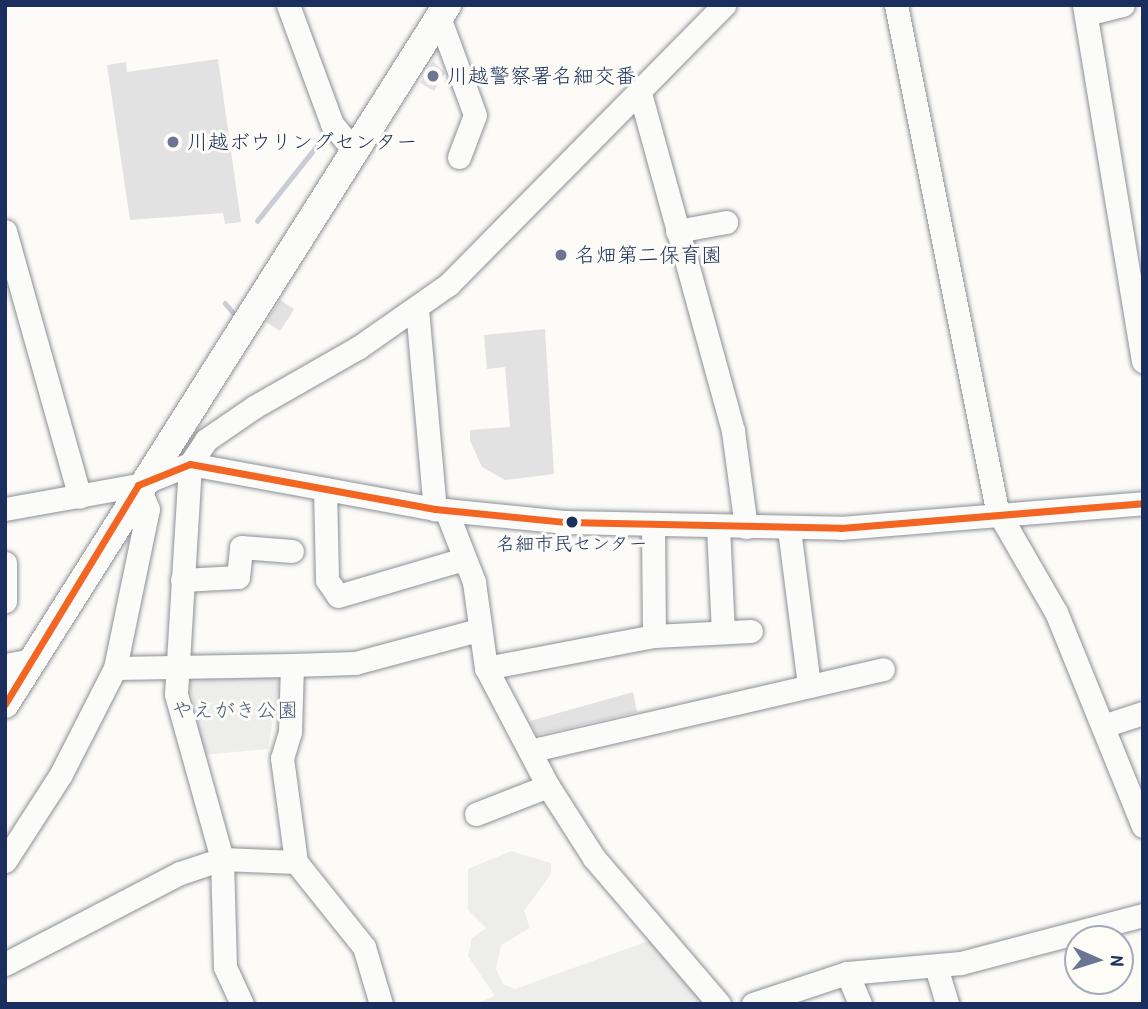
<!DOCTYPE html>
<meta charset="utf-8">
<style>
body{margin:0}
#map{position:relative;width:1148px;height:1009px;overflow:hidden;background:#fcfbf8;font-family:"Patrick Hand","Klee One",sans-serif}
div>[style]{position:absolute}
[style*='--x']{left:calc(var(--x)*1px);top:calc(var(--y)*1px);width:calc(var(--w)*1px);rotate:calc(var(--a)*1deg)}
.green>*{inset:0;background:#ededec}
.stream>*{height:4.5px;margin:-2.25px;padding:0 2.25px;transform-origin:2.25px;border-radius:2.25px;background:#c9ccd4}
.building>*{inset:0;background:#e2e2e2;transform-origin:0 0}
.roads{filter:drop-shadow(0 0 2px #8c9097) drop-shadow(0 0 2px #8c9097)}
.minor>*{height:23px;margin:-11.5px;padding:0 11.5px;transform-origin:11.5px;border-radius:11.5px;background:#fbfbf9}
.major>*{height:28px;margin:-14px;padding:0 14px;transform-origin:14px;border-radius:14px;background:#fbfbf9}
.bus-1>*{height:7px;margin:-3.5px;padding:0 3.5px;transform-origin:3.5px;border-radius:3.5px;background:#f26522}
.dots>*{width:19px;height:19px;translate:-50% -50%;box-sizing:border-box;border:4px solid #fdfcf7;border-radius:50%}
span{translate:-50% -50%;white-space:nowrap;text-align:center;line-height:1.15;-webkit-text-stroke:6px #fdfcf7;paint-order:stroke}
.bus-label{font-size:19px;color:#1b2f5e}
.poi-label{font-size:21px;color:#1b2f5e}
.left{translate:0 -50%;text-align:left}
.park-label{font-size:21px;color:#4c5c7f}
.frame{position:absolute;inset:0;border:7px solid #1b2f5e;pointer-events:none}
.north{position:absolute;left:1064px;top:925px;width:70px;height:70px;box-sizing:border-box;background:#fdfcf7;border:2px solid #a3aaba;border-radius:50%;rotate:93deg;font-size:19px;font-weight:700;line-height:28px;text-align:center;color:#1b2f5e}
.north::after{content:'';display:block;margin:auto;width:24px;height:32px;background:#6a7694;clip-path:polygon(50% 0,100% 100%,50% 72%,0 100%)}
</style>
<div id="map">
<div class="green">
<i style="clip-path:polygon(270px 666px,279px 683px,268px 749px,203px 755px,188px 674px)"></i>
<i style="clip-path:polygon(511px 851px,551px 863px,551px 874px,524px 911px,530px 928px,501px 945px,496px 969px,503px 984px,515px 989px,654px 939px,709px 1004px,475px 1004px,495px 996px,468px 956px,472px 938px,486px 928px,468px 910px,468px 869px)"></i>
</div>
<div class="stream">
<i style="--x:257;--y:221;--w:112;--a:-51.5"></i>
<i style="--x:225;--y:303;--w:20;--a:49"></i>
</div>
<div class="building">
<i style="clip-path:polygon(218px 59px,241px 222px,225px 224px,223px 213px,130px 220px,107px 65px,126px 62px,127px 72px)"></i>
<i style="clip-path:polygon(433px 61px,445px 73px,434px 91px,420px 83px)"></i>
<i style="left:280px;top:300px;width:17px;height:26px;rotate:33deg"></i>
<i style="clip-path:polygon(545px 329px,554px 474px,505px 480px,482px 467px,470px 441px,470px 430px,510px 427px,505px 367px,487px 369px,484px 335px)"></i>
<i style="clip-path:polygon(633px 692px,637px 712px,537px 735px,530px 721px)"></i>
</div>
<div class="roads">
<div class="minor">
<i style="--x:288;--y:5;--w:127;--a:69.7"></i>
<i style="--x:332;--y:124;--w:33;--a:50"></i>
<i style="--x:896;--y:5;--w:515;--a:78.69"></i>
<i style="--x:997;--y:510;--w:118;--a:60"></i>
<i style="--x:1056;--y:612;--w:231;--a:67.9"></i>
<i style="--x:1084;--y:5;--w:361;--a:80.6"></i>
<i style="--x:1086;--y:14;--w:38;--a:-14"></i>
<i style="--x:439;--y:17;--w:104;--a:69.8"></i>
<i style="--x:475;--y:115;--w:45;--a:110.9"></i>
<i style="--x:640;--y:93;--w:351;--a:74.6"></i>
<i style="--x:733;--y:431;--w:97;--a:82.3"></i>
<i style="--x:5;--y:231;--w:276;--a:74.3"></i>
<i style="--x:677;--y:231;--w:50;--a:-10.4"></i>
<i style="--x:417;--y:309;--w:201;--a:84.9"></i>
<i style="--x:325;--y:489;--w:91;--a:88.7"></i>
<i style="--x:327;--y:580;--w:19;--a:55"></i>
<i style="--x:338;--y:596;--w:131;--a:-16.4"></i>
<i style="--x:5;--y:509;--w:135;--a:-10.2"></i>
<i style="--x:138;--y:485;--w:56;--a:-22"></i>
<i style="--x:190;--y:464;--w:249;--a:10.4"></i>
<i style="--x:435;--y:509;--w:132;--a:5.7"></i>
<i style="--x:566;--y:522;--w:275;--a:1.2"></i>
<i style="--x:841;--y:528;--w:303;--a:-4.7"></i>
<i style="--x:446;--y:510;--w:77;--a:68.7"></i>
<i style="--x:474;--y:582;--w:87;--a:82.1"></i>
<i style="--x:486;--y:668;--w:133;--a:62.3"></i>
<i style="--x:548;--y:786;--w:85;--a:57.4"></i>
<i style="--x:594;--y:858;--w:192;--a:49.4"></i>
<i style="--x:653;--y:524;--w:112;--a:89.5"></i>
<i style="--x:718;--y:527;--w:105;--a:87.3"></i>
<i style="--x:789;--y:529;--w:158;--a:82.7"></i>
<i style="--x:5;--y:563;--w:38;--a:90"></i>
<i style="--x:182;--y:580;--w:56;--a:-3.1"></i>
<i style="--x:238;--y:577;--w:30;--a:-84"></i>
<i style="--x:241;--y:547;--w:51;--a:4.5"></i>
<i style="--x:5;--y:665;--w:28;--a:-10"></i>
<i style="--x:292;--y:665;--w:63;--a:-1.8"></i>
<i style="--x:355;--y:663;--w:127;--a:-15"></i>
<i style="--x:115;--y:668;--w:177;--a:-1"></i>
<i style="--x:292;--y:665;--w:67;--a:91.7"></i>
<i style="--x:290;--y:732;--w:27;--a:107"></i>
<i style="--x:282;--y:758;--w:105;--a:82.3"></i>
<i style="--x:486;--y:668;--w:171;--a:-10.8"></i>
<i style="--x:654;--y:636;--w:97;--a:-3"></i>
<i style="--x:1103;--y:726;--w:42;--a:-18"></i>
<i style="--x:533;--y:750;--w:359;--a:-13"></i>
<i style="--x:476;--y:814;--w:77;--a:-21.3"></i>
<i style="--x:5;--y:861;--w:103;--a:-57.2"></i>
<i style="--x:61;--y:774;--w:119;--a:-63"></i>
<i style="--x:115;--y:668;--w:162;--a:-78.3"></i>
<i style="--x:148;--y:509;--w:26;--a:-113"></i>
<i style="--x:5;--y:964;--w:197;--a:-27.5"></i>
<i style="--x:180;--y:873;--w:44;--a:-18.4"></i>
<i style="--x:222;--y:859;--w:74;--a:2.3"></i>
<i style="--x:296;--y:862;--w:109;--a:51.3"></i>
<i style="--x:364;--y:947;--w:59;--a:73.4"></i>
<i style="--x:936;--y:967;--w:39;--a:73"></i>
<i style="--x:847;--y:973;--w:34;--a:67"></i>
<i style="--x:242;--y:1004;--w:41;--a:-114.7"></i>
<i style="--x:225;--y:967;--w:108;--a:-91.6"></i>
<i style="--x:222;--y:859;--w:171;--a:-105.6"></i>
<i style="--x:176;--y:694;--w:230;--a:-86.5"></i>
<i style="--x:190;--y:464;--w:29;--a:-56"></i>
<i style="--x:206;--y:440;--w:58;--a:-34.5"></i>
<i style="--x:254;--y:407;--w:121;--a:-29.7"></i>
<i style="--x:359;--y:347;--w:110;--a:-35"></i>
<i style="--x:449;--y:284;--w:392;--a:-45.4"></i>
<i style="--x:753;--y:1004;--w:99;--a:-18.3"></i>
<i style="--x:847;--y:973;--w:114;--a:-5"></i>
<i style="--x:961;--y:963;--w:188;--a:-14.8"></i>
</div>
<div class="major">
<i style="--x:5;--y:704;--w:827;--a:-57.69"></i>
</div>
</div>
<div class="bus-1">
<i style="--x:5;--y:704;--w:256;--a:-58.7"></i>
<i style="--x:138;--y:485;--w:56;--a:-22"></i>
<i style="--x:190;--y:464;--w:249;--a:10.4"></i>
<i style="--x:435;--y:509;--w:132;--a:5.7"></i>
<i style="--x:566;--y:522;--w:275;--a:1.2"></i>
<i style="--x:841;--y:528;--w:303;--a:-4.7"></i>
</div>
<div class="dots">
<i style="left:433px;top:76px;background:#6a7694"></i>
<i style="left:173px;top:142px;background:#6a7694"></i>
<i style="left:561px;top:255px;background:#6a7694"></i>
<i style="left:572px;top:522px;background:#1b2f5e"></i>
</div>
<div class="bus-label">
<span style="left:572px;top:544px">名細市民センター</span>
</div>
<div class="poi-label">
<span class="left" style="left:447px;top:76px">川越警察署名細交番</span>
<span class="left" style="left:187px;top:142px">川越ボウリングセンター</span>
<span class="left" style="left:575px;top:255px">名畑第二保育園</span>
</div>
<div class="park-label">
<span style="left:235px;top:710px">やえがき公園</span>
</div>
<div class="frame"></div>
<div class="north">N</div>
</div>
